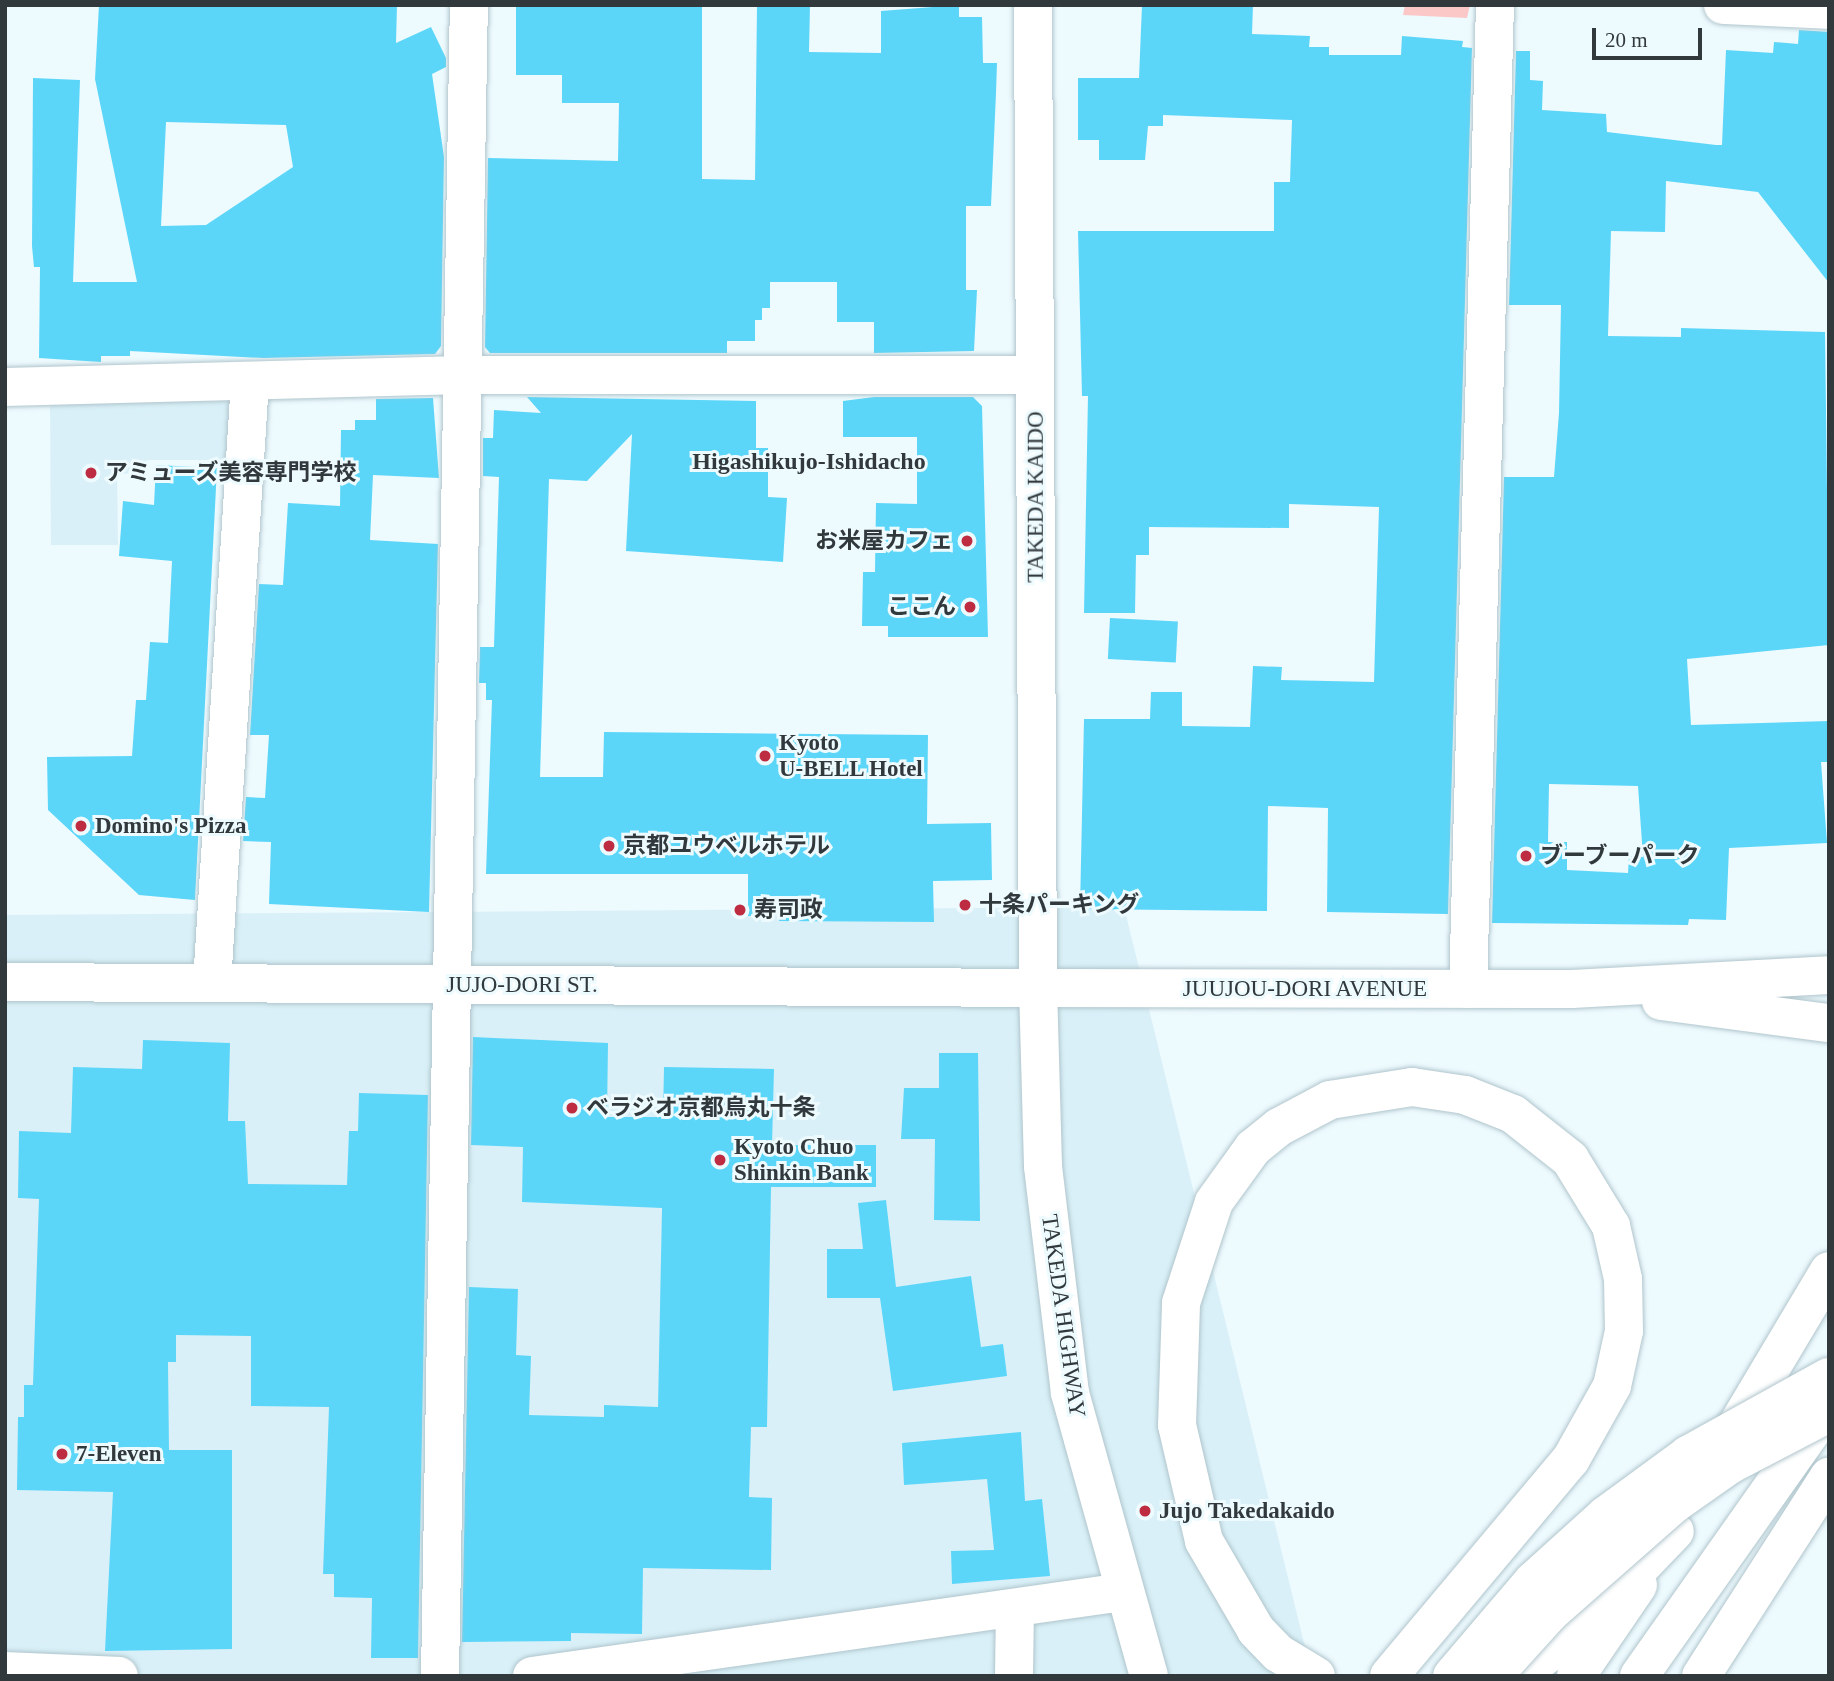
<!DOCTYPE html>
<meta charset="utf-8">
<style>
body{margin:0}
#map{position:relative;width:1834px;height:1681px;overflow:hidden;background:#edfafe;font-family:"Times New Roman","Noto Sans JP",serif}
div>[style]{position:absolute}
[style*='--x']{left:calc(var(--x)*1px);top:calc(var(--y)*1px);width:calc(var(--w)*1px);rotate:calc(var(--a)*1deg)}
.built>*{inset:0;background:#d9f0f8}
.green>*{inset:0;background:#fcc7c7}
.building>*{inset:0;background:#5bd6f9;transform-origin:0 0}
.roads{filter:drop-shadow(0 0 2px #b0c5cc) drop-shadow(0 0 2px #b0c5cc)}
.minor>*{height:38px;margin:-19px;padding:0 19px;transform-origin:19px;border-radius:19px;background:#fff}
.major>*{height:38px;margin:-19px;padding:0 19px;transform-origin:19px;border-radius:19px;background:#fff}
.highway>*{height:38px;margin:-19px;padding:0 19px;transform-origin:19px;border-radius:19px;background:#fff}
.bridges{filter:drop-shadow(0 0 2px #b0c5cc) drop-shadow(0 0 2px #b0c5cc)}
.highway-bridge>*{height:38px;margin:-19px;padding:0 19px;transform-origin:19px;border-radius:19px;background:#fff}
.dots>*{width:19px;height:19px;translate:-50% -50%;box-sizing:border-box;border:4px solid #edfafe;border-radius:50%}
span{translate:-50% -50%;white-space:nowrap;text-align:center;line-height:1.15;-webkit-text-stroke:6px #edfafe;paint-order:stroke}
.poi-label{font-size:23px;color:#31393c;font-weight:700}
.left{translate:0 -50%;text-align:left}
.right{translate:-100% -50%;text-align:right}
.street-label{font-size:23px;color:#31393c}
.neighbourhood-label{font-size:24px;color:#31393c;font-weight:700}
.frame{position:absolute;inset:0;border:7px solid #31393c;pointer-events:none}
.scale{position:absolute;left:1592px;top:28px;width:110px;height:32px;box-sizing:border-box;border:4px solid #31393c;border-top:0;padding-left:9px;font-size:21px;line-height:24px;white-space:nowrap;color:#31393c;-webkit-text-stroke:5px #edfafe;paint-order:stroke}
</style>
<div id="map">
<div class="built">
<i style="clip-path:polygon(230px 401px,229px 460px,147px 460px,146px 473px,117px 474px,118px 545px,51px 545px,50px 403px)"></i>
<i style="clip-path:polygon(1124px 907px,1312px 1676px,5px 1676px,5px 915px)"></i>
</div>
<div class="green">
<i style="clip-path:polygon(1405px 5px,1470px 5px,1467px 18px,1403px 15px)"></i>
</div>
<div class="building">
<i style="clip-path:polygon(evenodd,99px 5px,397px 5px,396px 43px,431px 27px,446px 58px,446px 67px,432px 74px,444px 157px,441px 346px,435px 354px,263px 358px,130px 351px,130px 356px,101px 356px,101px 362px,39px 358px,40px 267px,34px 267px,32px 246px,33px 78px,80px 80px,73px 282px,137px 282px,95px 79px,99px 5px,166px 122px,286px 125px,293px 167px,206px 225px,161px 226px,166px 122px)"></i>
<i style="clip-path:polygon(516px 5px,702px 6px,702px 179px,755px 180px,757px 5px,810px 5px,809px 52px,881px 53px,881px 11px,959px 5px,959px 17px,982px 17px,983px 63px,997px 63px,996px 93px,991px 206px,966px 206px,966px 290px,977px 290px,974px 351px,874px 353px,874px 322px,837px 322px,837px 282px,770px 282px,770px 308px,762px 308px,762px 320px,755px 320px,755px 341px,727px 341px,727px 353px,490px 353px,485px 347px,488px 158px,618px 161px,619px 103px,562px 103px,562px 75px,516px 75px)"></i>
<i style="clip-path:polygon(1142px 5px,1253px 5px,1252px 34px,1310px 36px,1309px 47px,1329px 47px,1329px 55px,1401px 55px,1402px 36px,1463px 41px,1462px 47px,1472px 48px,1448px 914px,1327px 912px,1328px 808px,1268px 806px,1267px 911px,1080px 909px,1084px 719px,1150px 719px,1151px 692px,1182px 692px,1182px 726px,1250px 727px,1253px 666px,1282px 667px,1281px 680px,1374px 682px,1379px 507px,1289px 504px,1289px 528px,1149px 527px,1149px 555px,1136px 555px,1135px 613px,1084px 613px,1088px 396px,1082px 396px,1078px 231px,1274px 231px,1274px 182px,1290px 182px,1292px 120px,1163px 115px,1163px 126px,1148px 126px,1145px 160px,1099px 160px,1099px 140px,1078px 140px,1078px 78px,1139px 78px)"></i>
<i style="clip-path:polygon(evenodd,1799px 30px,1829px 32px,1829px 283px,1758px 192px,1666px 181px,1665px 232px,1611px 231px,1608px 336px,1681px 337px,1681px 328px,1825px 332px,1829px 645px,1687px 659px,1691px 725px,1829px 721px,1829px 762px,1821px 762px,1827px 843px,1729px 848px,1726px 920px,1689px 919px,1688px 925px,1492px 923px,1504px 477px,1554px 477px,1559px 413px,1561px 305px,1509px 305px,1516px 51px,1530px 51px,1530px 80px,1543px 81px,1542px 110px,1606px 114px,1607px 132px,1716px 145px,1722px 145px,1726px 50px,1773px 53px,1774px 42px,1798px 44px,1799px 30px,1549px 784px,1638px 786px,1643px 857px,1629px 856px,1628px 873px,1567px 870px,1567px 842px,1548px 842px,1549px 784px)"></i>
<i style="clip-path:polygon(527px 397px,756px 401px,756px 448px,768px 448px,768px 497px,787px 498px,783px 562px,626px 551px,632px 434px,587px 481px,549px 479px,540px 777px,603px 777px,604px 732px,928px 735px,927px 824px,991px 823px,992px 880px,933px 881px,934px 922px,779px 921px,779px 915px,748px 916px,748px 874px,486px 874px,492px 700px,486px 700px,486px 683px,479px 683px,480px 647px,494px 647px,499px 477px,483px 476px,483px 438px,493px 438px,494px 410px,541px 413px)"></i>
<i style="clip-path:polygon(874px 397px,973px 397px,982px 406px,988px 637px,888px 637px,888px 626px,862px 626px,863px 572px,875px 572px,876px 503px,917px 504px,917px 437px,843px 437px,843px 401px)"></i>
<i style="clip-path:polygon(433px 398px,439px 478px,373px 475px,370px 540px,438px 544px,429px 912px,269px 904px,271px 842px,243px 841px,246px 797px,265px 798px,269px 735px,250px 735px,259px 584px,283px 585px,288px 503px,340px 506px,341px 430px,355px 430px,355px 420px,376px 420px,376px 399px)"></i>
<i style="clip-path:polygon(156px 465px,217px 468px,195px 900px,139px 895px,48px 810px,47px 757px,132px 756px,136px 700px,146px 700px,150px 642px,168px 643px,172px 561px,119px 556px,123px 501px,154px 505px)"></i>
<i style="left:1110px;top:618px;width:68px;height:41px;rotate:3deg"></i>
<i style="clip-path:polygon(473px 1037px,608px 1043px,607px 1117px,663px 1117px,664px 1067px,774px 1069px,772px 1145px,876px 1145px,876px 1187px,771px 1187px,767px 1427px,751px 1427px,749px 1497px,772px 1498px,771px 1570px,643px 1568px,642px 1634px,571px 1633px,571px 1641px,462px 1642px,469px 1287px,518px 1289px,516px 1355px,531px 1356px,529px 1415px,604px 1417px,604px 1405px,658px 1407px,662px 1208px,522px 1202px,523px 1147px,471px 1145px)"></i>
<i style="clip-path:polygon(143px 1040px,230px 1043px,228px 1121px,245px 1121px,248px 1184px,347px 1185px,349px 1131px,358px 1131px,359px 1093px,428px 1095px,418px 1658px,371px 1658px,372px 1598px,334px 1597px,334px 1574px,323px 1574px,329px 1407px,251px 1406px,251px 1336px,176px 1335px,176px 1362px,168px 1362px,169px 1450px,232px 1450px,232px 1649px,105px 1651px,113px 1492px,17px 1490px,18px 1417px,24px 1417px,24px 1385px,33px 1385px,39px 1199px,18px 1198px,19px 1131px,71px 1133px,73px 1067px,142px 1069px)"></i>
<i style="clip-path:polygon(939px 1053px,978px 1053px,980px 1221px,934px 1220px,935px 1139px,901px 1139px,904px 1088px,939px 1088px)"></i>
<i style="clip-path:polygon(886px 1200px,896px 1287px,971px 1276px,981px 1347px,1003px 1344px,1007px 1376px,893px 1391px,880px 1298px,827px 1298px,827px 1249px,863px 1249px,858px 1203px)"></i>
<i style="clip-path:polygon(1021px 1432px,1025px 1501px,1042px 1499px,1050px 1576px,952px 1584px,951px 1551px,994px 1550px,987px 1479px,904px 1485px,902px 1443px)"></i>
</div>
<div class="roads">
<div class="minor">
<i style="--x:1723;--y:5;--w:106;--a:2.7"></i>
<i style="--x:5;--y:387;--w:458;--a:-1.5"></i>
<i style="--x:463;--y:375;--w:572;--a:0"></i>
<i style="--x:212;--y:983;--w:603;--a:-86.39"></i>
<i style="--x:1468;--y:989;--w:984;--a:-88.43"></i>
<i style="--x:1727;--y:1442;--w:199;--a:-59.2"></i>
<i style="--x:5;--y:1671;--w:114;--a:2.5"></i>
<i style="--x:440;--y:1676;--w:1671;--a:-89.01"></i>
<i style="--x:532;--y:1676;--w:597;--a:-8.09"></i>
<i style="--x:1014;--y:1676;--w:68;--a:-89.2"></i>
<i style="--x:1576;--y:1676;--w:110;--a:-55.7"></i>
<i style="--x:1701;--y:1676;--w:237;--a:-57.3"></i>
</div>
<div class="major">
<i style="--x:5;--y:982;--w:1033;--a:0.33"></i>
<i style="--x:1038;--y:988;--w:983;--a:-90.29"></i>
</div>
<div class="highway">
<i style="--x:1661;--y:1001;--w:169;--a:7.5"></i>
<i style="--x:1149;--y:1676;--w:294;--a:-105.6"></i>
<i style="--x:1070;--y:1393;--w:229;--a:-96.8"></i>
<i style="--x:1043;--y:1166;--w:178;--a:-91.6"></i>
<i style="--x:1038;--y:988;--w:534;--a:0.11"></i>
<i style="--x:1572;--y:989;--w:257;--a:-3.1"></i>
<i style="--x:1316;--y:1676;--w:44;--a:-148.8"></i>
<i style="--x:1278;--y:1653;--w:32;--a:-134"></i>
<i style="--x:1256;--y:1630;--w:103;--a:-120.3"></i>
<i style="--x:1204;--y:1541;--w:119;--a:-103.1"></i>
<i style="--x:1177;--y:1425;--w:122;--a:-88.1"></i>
<i style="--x:1181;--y:1303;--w:106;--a:-71.9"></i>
<i style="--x:1214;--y:1202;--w:67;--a:-54.2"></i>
<i style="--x:1253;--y:1148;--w:33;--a:-39"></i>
<i style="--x:1279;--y:1127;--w:58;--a:-27.9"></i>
<i style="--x:1330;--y:1100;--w:83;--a:-9"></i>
<i style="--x:1412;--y:1087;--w:54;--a:8.6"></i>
<i style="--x:1465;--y:1095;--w:52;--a:21.6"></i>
<i style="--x:1513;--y:1114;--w:73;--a:38.3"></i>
<i style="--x:1570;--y:1159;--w:79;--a:58.5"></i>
<i style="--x:1611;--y:1226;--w:54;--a:77.2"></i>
<i style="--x:1623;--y:1279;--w:52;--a:88.9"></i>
<i style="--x:1624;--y:1331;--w:56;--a:102.3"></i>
<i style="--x:1612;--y:1386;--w:84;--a:119.3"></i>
<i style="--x:1571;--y:1459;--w:283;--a:130"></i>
<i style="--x:1517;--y:1676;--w:74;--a:-35.6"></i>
<i style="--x:1577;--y:1633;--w:141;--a:-46.1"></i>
<i style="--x:1639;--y:1676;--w:328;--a:-54.8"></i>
</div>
</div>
<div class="bridges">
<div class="highway-bridge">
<i style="--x:1452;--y:1676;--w:125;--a:-49.5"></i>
<i style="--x:1533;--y:1581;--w:98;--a:-42.1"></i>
<i style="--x:1606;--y:1515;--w:102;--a:-36.2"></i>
<i style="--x:1688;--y:1455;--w:161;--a:-29"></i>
<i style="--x:1493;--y:1676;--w:85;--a:-47.9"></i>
<i style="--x:1550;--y:1613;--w:165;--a:-41.3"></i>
<i style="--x:1674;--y:1504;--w:70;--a:-35.1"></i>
<i style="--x:1731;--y:1464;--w:110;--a:-27.5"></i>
</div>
</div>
<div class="dots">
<i style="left:91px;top:473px;background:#bd2c40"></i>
<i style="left:967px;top:541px;background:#bd2c40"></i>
<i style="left:970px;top:607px;background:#bd2c40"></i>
<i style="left:765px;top:756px;background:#bd2c40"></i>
<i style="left:81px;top:826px;background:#bd2c40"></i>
<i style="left:609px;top:846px;background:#bd2c40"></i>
<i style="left:1526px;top:856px;background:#bd2c40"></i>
<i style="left:965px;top:905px;background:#bd2c40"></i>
<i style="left:740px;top:910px;background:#bd2c40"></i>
<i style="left:572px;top:1108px;background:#bd2c40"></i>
<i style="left:720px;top:1160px;background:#bd2c40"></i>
<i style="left:62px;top:1454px;background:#bd2c40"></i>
<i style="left:1145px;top:1511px;background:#bd2c40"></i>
</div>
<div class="poi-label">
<span class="left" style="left:105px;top:473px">アミューズ美容専門学校</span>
<span class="right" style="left:953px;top:541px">お米屋カフェ</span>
<span class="right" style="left:956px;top:607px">ここん</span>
<span class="left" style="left:779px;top:756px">Kyoto<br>U-BELL Hotel</span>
<span class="left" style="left:95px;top:826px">Domino's Pizza</span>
<span class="left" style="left:623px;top:846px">京都ユウベルホテル</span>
<span class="left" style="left:1540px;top:856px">ブーブーパーク</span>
<span class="left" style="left:979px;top:905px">十条パーキング</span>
<span class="left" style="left:754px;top:910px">寿司政</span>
<span class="left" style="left:586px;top:1108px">ベラジオ京都烏丸十条</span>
<span class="left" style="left:734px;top:1160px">Kyoto Chuo<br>Shinkin Bank</span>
<span class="left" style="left:76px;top:1454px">7-Eleven</span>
<span class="left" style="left:1159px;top:1511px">Jujo Takedakaido</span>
</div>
<div class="street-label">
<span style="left:1036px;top:497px;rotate:-90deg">TAKEDA KAIDO</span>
<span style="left:522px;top:985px">JUJO-DORI ST.</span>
<span style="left:1305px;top:989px">JUUJOU-DORI AVENUE</span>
<span style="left:1063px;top:1316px;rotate:82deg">TAKEDA HIGHWAY</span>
</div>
<div class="neighbourhood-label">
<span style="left:809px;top:462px">Higashikujo-Ishidacho</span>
</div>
<div class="frame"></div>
<div class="scale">20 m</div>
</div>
